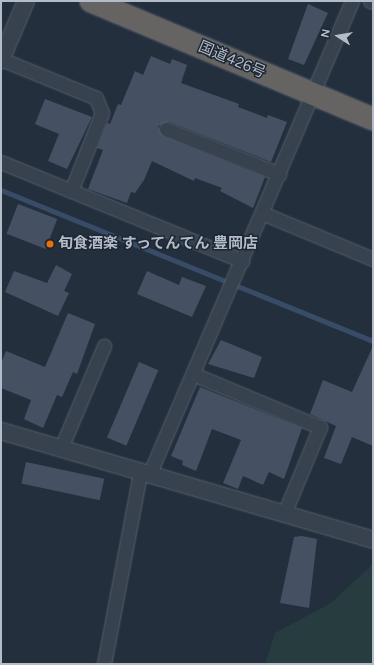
<!DOCTYPE html>
<meta charset="utf-8">
<style>
body{margin:0}
#map{position:relative;width:374px;height:665px;overflow:hidden;background:#242f3e;font-family:Figtree,"Noto Sans JP",sans-serif}
div>[style]{position:absolute}
[style*='--x']{left:calc(var(--x)*1px);top:calc(var(--y)*1px);width:calc(var(--w)*1px);rotate:calc(var(--a)*1deg)}
.green>*{inset:0;background:#263c3f}
.stream>*{height:5px;margin:-2.5px;padding:0 2.5px;transform-origin:2.5px;border-radius:2.5px;background:#394c67}
.building>*{inset:0;background:#455162;transform-origin:0 0}
.roads{filter:drop-shadow(0 0 1px #565f6c) drop-shadow(0 0 1px #565f6c)}
.minor>*{height:13px;margin:-6.5px;padding:0 6.5px;transform-origin:6.5px;border-radius:6.5px;background:#38414e}
.tertiary>*{height:16px;margin:-8px;padding:0 8px;transform-origin:8px;border-radius:8px;background:#38414e}
.trunk>*{height:22px;margin:-11px;padding:0 11px;transform-origin:11px;border-radius:11px;background:#656462}
.dots>*{width:11px;height:11px;translate:-50% -50%;box-sizing:border-box;border:2px solid #1d2633;border-radius:50%}
span{translate:-50% -50%;white-space:nowrap;text-align:center;line-height:1.15;-webkit-text-stroke:3px #1d2633;paint-order:stroke}
.street-label{font-size:15px;color:#b4bcc9}
.poi-label{font-size:15px;color:#b4bcc9;font-weight:700}
.left{translate:0 -50%;text-align:left}
.frame{position:absolute;inset:0;border:2px solid #b4bcc9;pointer-events:none}
.north{position:absolute;left:318px;top:16px;width:40px;height:40px;-webkit-text-stroke:3px #1d2633;paint-order:stroke;rotate:282deg;font-size:11px;font-weight:700;line-height:16px;text-align:center;color:#b4bcc9}
.north::after{content:'';display:block;margin:auto;width:14px;height:18px;background:#b4bcc9;clip-path:polygon(50% 0,100% 100%,50% 72%,0 100%)}
</style>
<div id="map">
<div class="green">
<i style="clip-path:polygon(373px 564px,373px 664px,265px 664px,275px 633px,331px 603px)"></i>
</div>
<div class="stream">
<i style="--x:1;--y:190;--w:401;--a:22.1"></i>
</div>
<div class="building">
<i style="clip-path:polygon(308px 4px,328px 13px,304px 65px,288px 59px)"></i>
<i style="clip-path:polygon(151px 56px,170px 64px,172px 59px,187px 65px,181px 83px,239px 104px,238px 107px,267px 118px,268px 115px,287px 122px,271px 162px,169px 122px,158px 126px,163px 136px,265px 177px,253px 208px,220px 191px,222px 188px,195px 178px,194px 181px,152px 161px,144px 180px,135px 193px,131px 192px,127px 203px,88px 189px,103px 150px,97px 148px,107px 123px,110px 124px,118px 104px,121px 105px,135px 71px,143px 75px)"></i>
<i style="clip-path:polygon(45px 99px,92px 117px,67px 169px,48px 161px,59px 134px,35px 124px)"></i>
<i style="left:18px;top:204px;width:42px;height:32px;rotate:21deg"></i>
<i style="clip-path:polygon(56px 265px,72px 274px,64px 291px,69px 293px,58px 316px,5px 292px,14px 271px,47px 283px)"></i>
<i style="clip-path:polygon(147px 271px,179px 285px,182px 277px,206px 286px,192px 317px,137px 294px)"></i>
<i style="clip-path:polygon(68px 313px,95px 324px,77px 374px,73px 372px,62px 397px,57px 395px,43px 428px,24px 419px,31px 400px,1px 388px,1px 363px,6px 351px,45px 367px)"></i>
<i style="clip-path:polygon(221px 340px,262px 357px,254px 378px,208px 364px)"></i>
<i style="clip-path:polygon(373px 346px,373px 446px,352px 437px,341px 464px,324px 458px,336px 426px,310px 414px,323px 380px,352px 392px)"></i>
<i style="left:139px;top:362px;width:21px;height:82px;rotate:23deg"></i>
<i style="clip-path:polygon(200px 387px,302px 428px,284px 479px,269px 472px,263px 485px,243px 476px,238px 489px,223px 483px,241px 440px,212px 429px,196px 471px,182px 465px,183px 461px,171px 456px)"></i>
<i style="left:26px;top:462px;width:80px;height:22px;rotate:12deg"></i>
<i style="clip-path:polygon(302px 536px,317px 539px,309px 608px,280px 603px,294px 537px)"></i>
</div>
<div class="roads">
<div class="minor">
<i style="--x:370;--y:1;--w:3;--a:18"></i>
<i style="--x:1;--y:59;--w:103;--a:22.3"></i>
<i style="--x:96;--y:98;--w:16;--a:68"></i>
<i style="--x:102;--y:113;--w:84;--a:111.7"></i>
<i style="--x:166;--y:129;--w:122;--a:21.7"></i>
<i style="--x:1;--y:162;--w:261;--a:22.3"></i>
<i style="--x:262;--y:213;--w:120;--a:22.5"></i>
<i style="--x:193;--y:374;--w:138;--a:22.7"></i>
<i style="--x:320;--y:427;--w:94;--a:112.5"></i>
<i style="--x:61;--y:448;--w:111;--a:-67.1"></i>
<i style="--x:149;--y:475;--w:516;--a:-66.82"></i>
<i style="--x:104;--y:664;--w:194;--a:-79.3"></i>
</div>
<div class="tertiary">
<i style="--x:1;--y:60;--w:64;--a:-67"></i>
<i style="--x:1;--y:431;--w:388;--a:16.3"></i>
</div>
<div class="trunk">
<i style="--x:91;--y:1;--w:306;--a:22.7"></i>
</div>
</div>
<div class="dots">
<i style="left:50px;top:244px;background:#e8710a"></i>
</div>
<div class="street-label">
<span style="left:232px;top:60px;rotate:23deg">国道426号</span>
</div>
<div class="poi-label">
<span class="left" style="left:58px;top:244px">旬食酒楽 すってんてん 豊岡店</span>
</div>
<div class="frame"></div>
<div class="north">N</div>
</div>
